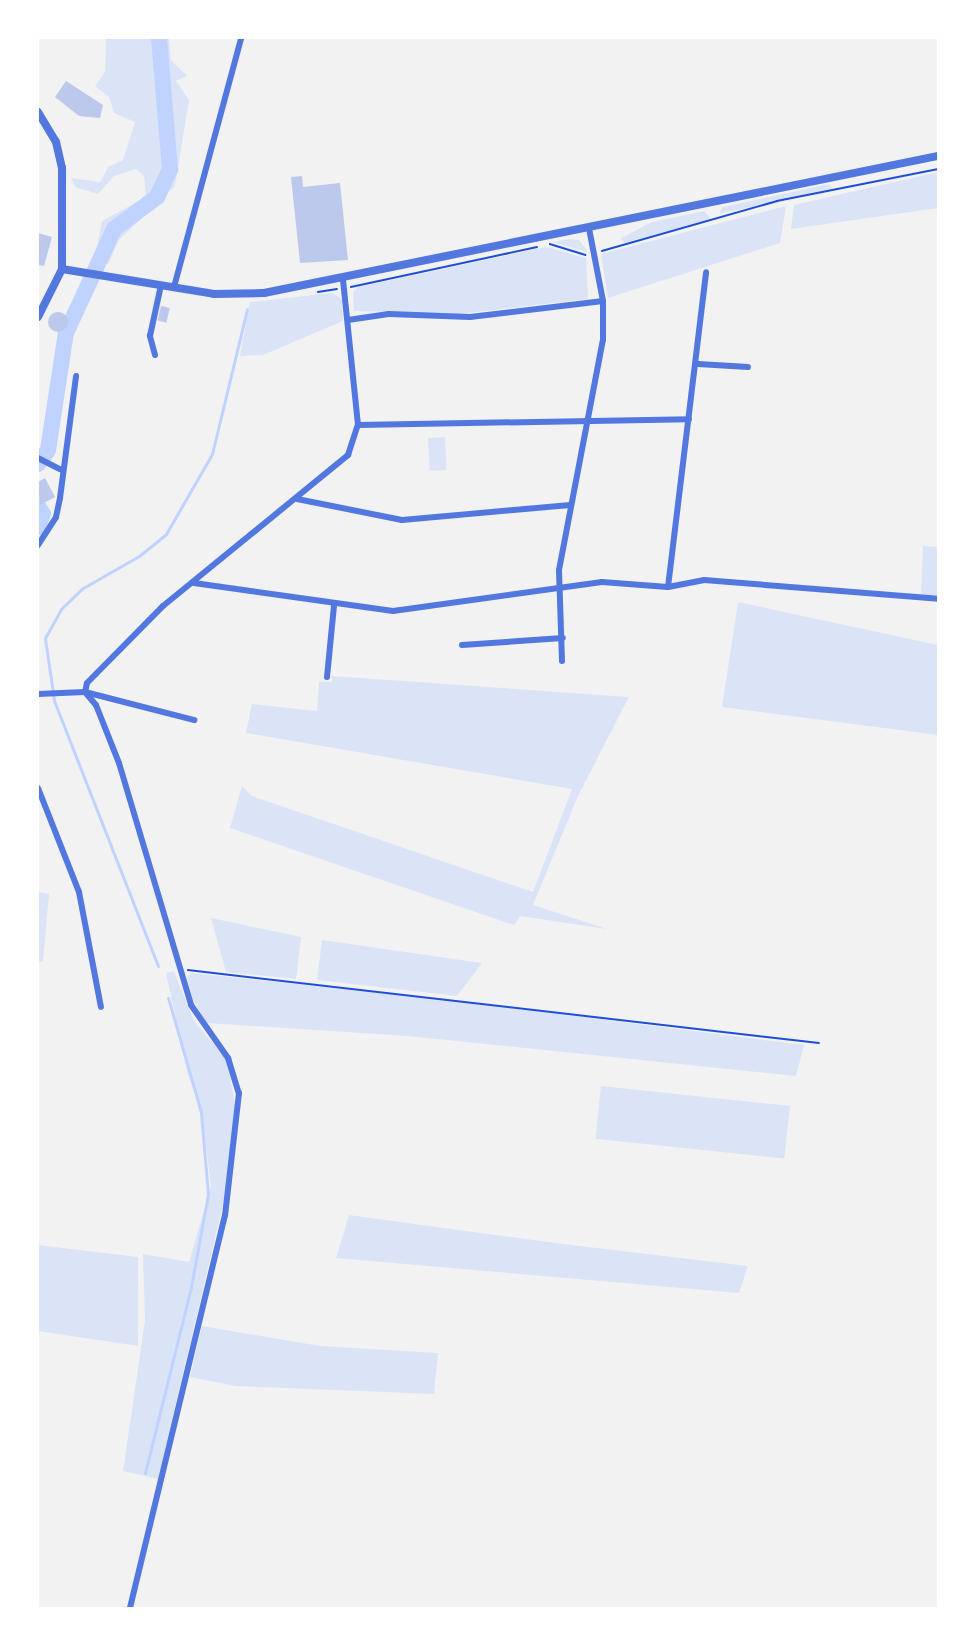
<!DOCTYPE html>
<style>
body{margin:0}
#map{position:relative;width:976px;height:1646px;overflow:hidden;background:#f2f2f2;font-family:Karla,sans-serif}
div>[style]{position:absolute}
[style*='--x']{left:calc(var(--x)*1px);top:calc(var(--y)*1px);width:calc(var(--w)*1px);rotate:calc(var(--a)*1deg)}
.green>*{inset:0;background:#dbe4f7;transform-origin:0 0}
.stream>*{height:3px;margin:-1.5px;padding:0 1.5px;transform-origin:1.5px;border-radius:1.5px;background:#bfd3fe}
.river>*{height:16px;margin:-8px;padding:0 8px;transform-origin:8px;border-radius:8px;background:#bfd3fe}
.building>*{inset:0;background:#bdc9ec;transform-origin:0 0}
.round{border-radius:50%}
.path>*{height:1.5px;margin:-0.75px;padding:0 0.75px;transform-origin:0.75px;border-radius:0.75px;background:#1d4ed8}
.minor>*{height:6px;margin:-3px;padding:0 3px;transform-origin:3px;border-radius:3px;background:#5277de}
.tertiary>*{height:8px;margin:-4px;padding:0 4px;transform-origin:4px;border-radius:4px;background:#5277de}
span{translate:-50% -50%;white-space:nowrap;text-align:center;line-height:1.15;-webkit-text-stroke:4.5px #fff;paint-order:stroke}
.frame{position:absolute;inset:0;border:39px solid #fff;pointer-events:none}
</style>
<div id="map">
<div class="green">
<i style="clip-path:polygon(106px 38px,169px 38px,171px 60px,187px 76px,176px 81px,189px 100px,175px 186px,119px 240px,108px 264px,94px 262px,102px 221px,146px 197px,144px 176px,136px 169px,114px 176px,98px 194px,75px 187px,71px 178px,100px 182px,108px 167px,123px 160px,135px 122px,114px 113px,109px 97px,95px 86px,105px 72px)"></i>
<i style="clip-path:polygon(938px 172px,938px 208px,791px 229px,794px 205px)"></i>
<i style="clip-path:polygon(829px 184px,833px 188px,719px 214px,723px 207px)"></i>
<i style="clip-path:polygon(786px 206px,780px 243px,608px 298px,601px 254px)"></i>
<i style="clip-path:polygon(704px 211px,711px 219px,624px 243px,621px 238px,652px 222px)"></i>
<i style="clip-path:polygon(579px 240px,588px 252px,552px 242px,570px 239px)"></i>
<i style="clip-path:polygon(546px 247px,586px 258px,588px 299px,459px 314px,354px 311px,353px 292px,358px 287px)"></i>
<i style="clip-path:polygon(332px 293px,342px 299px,343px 321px,263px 355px,240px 356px,250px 302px)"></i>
<i style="left:445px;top:437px;width:33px;height:17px;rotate:87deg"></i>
<i style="clip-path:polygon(923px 546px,938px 547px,938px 597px,921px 595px)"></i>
<i style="clip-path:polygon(738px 602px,938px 645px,938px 735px,722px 707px)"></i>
<i style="clip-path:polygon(332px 676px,629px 697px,578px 796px,533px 905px,607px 929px,520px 916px,514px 925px,230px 828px,242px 786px,252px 796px,533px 892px,572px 789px,246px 733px,252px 704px,317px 711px,319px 682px,332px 682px)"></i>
<i style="clip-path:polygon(38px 892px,49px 894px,43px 962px,38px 961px)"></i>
<i style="clip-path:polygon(211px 918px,301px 937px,296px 979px,226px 972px)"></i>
<i style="clip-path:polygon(322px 940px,482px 963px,457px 996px,317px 980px)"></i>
<i style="clip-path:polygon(174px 971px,194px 1021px,227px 1060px,235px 1105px,230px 1175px,158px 1479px,123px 1471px,145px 1321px,143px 1254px,189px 1262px,211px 1187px,202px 1111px,188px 1075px,166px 973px)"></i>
<i style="clip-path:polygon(191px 973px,457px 1001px,804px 1045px,796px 1076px,408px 1036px,206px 1023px,192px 998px,187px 977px)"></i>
<i style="left:601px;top:1086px;width:190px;height:53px;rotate:6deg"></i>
<i style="clip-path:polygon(349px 1215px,555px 1243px,748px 1266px,739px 1293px,336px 1258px)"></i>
<i style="clip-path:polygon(38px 1245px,138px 1257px,138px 1346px,38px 1331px)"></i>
<i style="clip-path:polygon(202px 1326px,320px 1346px,438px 1353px,434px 1394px,235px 1386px,190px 1377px)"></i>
</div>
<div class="stream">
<i style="--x:158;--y:966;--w:286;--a:-111.4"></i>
<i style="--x:54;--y:700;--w:63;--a:-98.3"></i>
<i style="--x:45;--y:638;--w:33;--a:-61"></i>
<i style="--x:61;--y:609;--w:30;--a:-44"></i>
<i style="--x:83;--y:588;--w:64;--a:-29.7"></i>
<i style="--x:139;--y:556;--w:35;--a:-39"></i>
<i style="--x:166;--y:534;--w:92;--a:-60.1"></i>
<i style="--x:212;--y:454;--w:149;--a:-76.4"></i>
<i style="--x:145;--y:1473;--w:192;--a:-76.1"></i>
<i style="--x:191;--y:1287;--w:95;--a:-79.6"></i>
<i style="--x:208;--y:1194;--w:82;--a:-94.9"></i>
<i style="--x:201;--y:1112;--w:119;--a:-106.1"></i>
</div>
<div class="river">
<i style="--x:38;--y:464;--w:17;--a:-54"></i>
<i style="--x:48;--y:450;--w:118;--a:-81.3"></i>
<i style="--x:66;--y:333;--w:115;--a:-65.2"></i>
<i style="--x:114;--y:229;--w:54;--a:-36.7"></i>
<i style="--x:157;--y:197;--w:31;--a:-65"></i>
<i style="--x:170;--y:169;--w:131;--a:-94.8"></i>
<i style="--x:38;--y:506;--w:9;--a:58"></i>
<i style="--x:43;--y:514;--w:14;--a:111"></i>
</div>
<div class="building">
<i style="clip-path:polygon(66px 81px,103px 105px,100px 118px,79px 116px,55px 97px)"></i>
<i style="clip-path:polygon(302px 176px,303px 187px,340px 183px,348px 260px,300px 263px,291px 177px)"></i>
<i style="clip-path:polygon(38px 233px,52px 237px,44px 266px,38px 265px)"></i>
<i style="left:161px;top:306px;width:9px;height:15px;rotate:13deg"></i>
<i class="round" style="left:48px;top:312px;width:20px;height:20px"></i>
<i style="clip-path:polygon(45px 478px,55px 497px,40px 505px,38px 482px)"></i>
</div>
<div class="path">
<i style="--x:550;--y:244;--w:37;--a:17"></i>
<i style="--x:602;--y:251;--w:182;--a:-15.9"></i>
<i style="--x:777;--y:201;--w:164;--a:-11.2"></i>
<i style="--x:351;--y:287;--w:190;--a:-12.1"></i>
<i style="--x:318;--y:292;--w:19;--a:-9"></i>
<i style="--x:188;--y:970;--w:635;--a:6.6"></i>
</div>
<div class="minor">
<i style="--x:174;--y:287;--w:258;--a:-74.9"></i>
<i style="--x:348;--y:320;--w:41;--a:-8.3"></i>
<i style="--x:389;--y:314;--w:81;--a:2.1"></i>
<i style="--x:470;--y:317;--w:134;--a:-6.9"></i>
<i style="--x:155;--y:355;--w:20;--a:-105"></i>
<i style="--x:150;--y:336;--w:52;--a:-77.8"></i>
<i style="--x:698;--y:364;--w:50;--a:3.4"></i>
<i style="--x:358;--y:425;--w:331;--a:-1"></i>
<i style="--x:38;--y:458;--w:25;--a:27"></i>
<i style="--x:297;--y:499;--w:107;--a:11.3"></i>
<i style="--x:402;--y:520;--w:169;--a:-5.1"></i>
<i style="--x:38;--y:545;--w:33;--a:-57"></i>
<i style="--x:56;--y:517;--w:19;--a:-78"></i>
<i style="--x:60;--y:498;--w:123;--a:-82.5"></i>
<i style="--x:194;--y:583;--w:201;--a:8"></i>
<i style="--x:393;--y:611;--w:211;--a:-7.9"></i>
<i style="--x:602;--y:582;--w:66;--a:4.3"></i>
<i style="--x:668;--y:587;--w:37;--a:-11"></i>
<i style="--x:704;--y:580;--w:235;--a:4.6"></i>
<i style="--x:668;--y:587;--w:317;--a:-83.1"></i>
<i style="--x:462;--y:645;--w:101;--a:-4"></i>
<i style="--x:562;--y:661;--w:91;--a:-91.9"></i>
<i style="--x:559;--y:570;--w:234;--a:-79.2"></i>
<i style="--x:603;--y:340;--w:39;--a:-90"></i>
<i style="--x:603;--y:301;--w:74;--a:-100.9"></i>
<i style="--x:327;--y:677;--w:72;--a:-84.4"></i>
<i style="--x:85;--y:692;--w:17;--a:50"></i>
<i style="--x:96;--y:705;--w:62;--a:68.4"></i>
<i style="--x:119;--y:763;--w:252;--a:73.4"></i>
<i style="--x:191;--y:1005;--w:65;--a:55.1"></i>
<i style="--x:228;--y:1058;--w:37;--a:73"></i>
<i style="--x:239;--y:1093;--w:123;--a:96.5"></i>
<i style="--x:225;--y:1215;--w:404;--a:103.6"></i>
<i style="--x:85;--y:692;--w:9;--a:-77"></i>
<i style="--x:87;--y:683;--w:108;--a:-45.4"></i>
<i style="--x:163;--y:606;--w:239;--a:-39.2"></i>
<i style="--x:348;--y:455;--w:32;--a:-72"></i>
<i style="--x:358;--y:425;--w:145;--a:-95.9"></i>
<i style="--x:38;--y:694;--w:47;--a:-2.4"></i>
<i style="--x:85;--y:692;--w:113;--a:14.4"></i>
<i style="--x:38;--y:788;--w:112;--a:68.5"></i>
<i style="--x:79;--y:892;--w:117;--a:79.2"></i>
</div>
<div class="tertiary">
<i style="--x:38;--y:112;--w:35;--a:59"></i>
<i style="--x:56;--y:142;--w:27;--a:77"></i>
<i style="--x:62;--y:168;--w:101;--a:90"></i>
<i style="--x:62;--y:269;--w:154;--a:9.3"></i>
<i style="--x:214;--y:294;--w:50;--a:-1.1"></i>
<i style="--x:264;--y:293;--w:688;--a:-11.49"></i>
<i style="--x:38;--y:317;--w:54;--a:-63.4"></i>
</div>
<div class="frame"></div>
</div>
